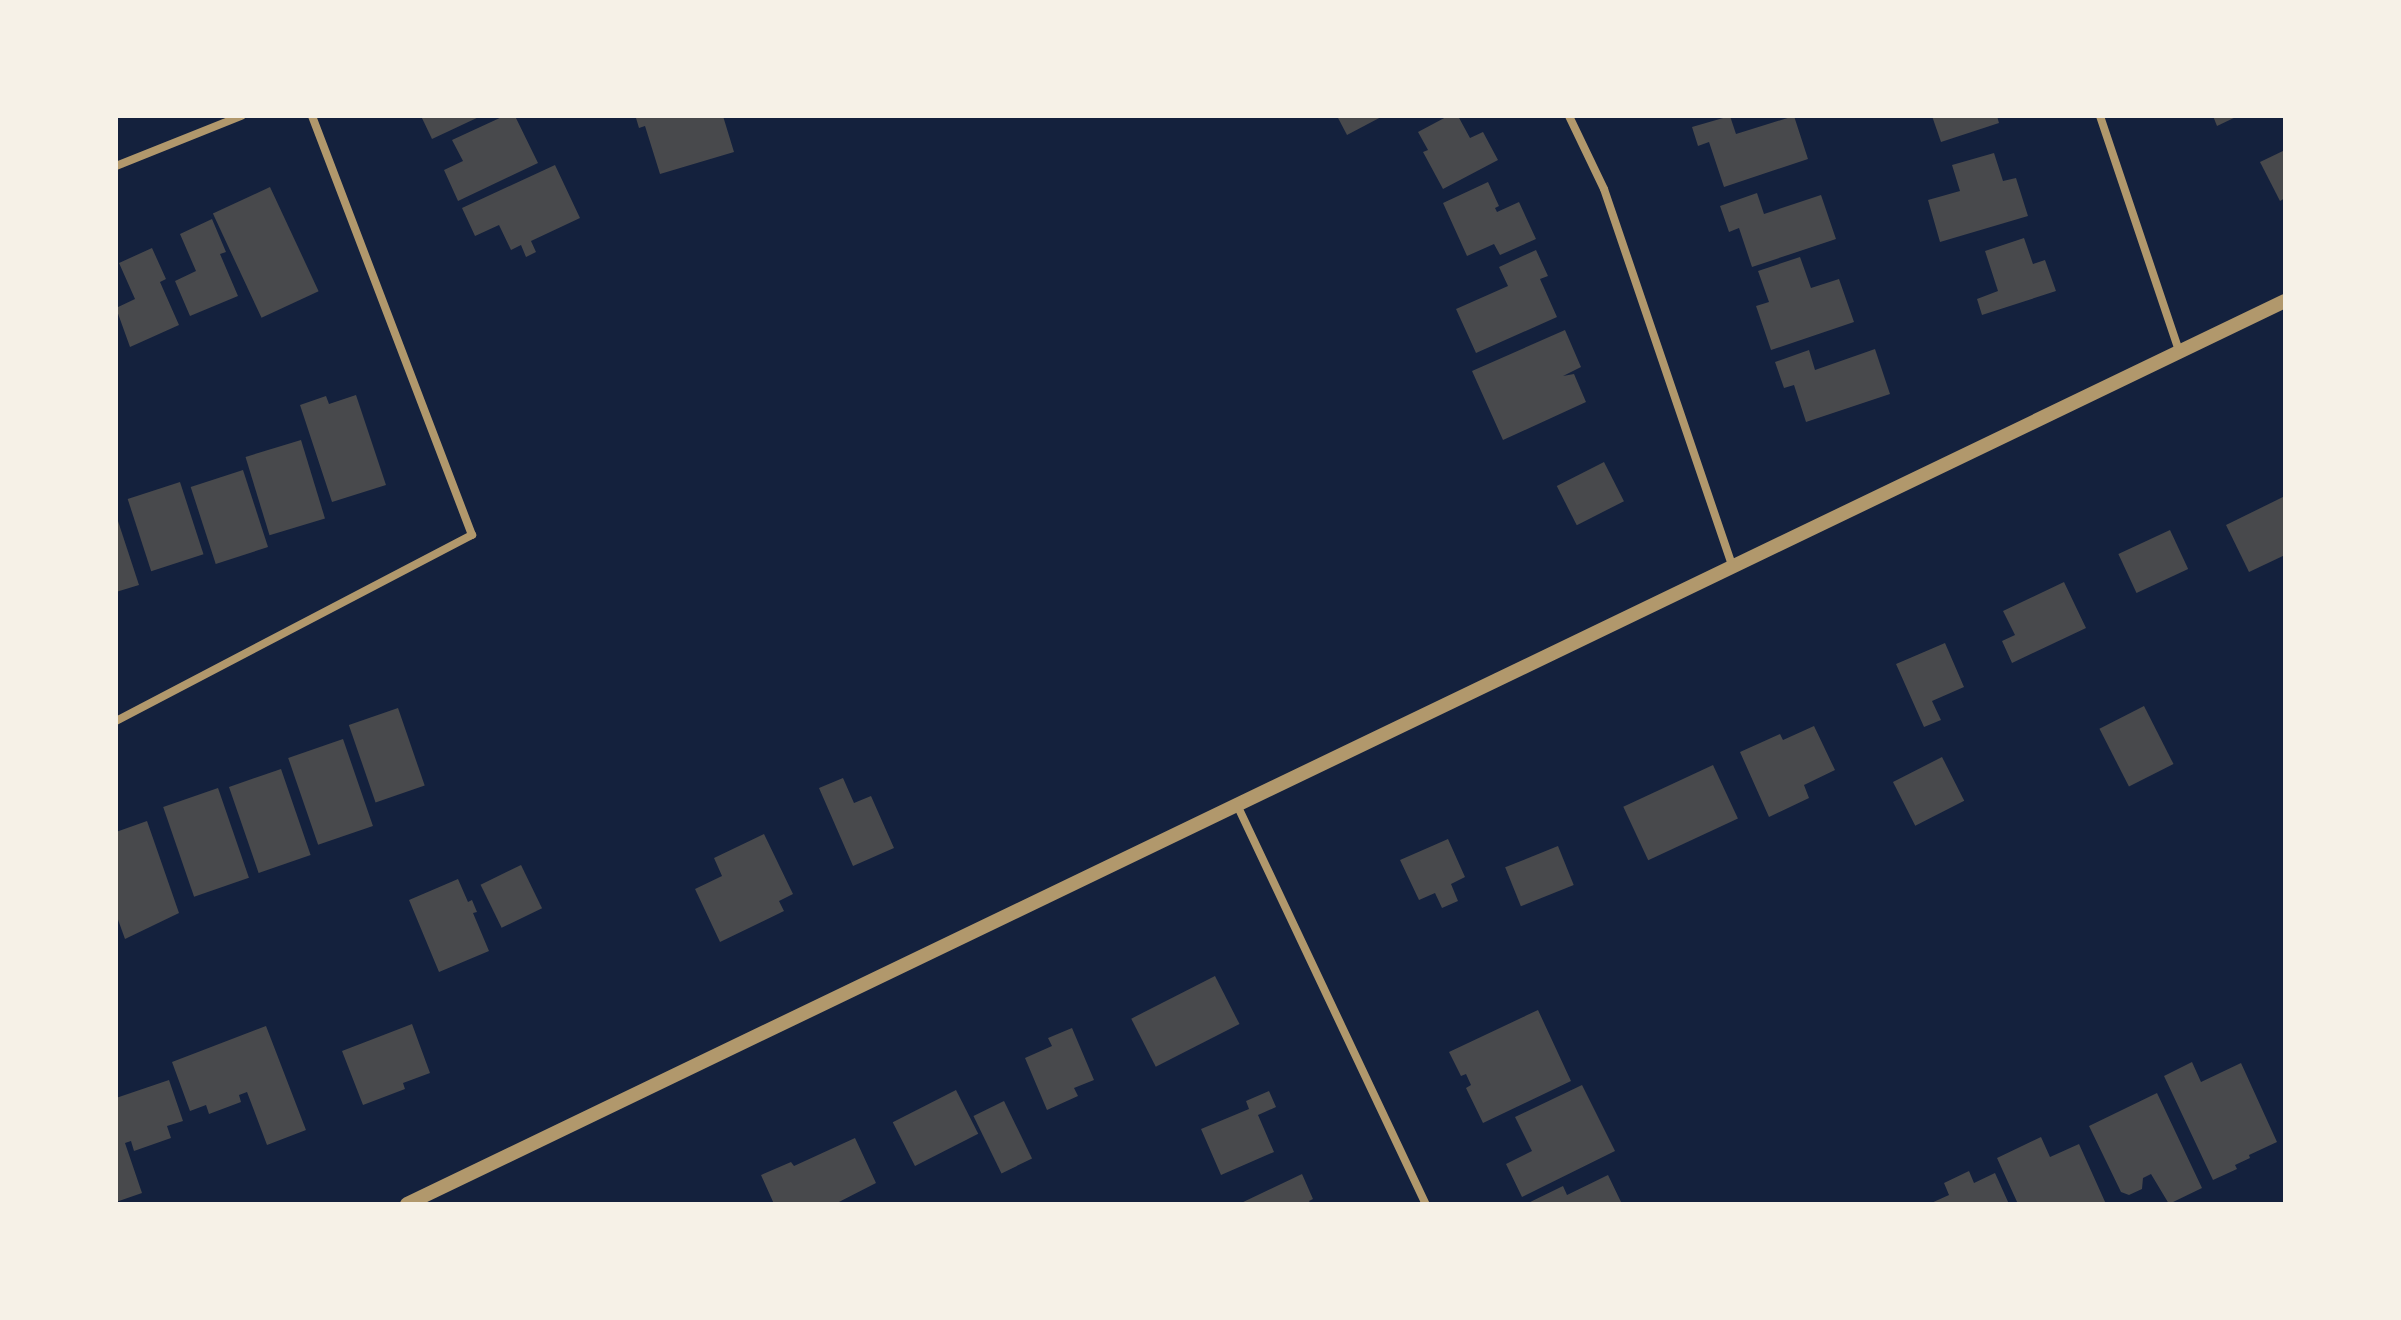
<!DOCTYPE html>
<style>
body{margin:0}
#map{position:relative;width:2401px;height:1320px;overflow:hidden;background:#14213d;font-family:"DM Sans",sans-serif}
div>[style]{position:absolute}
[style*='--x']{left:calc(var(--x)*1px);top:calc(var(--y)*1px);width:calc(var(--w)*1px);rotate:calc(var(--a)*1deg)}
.building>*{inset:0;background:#48494c;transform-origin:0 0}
.minor>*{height:8px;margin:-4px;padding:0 4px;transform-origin:4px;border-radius:4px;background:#b1986c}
.tertiary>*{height:14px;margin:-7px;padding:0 7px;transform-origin:7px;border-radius:7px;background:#b1986c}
span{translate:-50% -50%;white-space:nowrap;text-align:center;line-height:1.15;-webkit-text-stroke:6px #f6f1e7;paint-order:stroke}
.frame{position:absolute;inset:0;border:118px solid #f6f1e7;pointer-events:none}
</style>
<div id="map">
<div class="building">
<i style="clip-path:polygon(421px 116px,481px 116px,432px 139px)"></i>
<i style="clip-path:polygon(504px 116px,515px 116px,538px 163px,458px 201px,444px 170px,463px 161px,452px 140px)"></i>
<i style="clip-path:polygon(641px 116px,723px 116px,734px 152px,660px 174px,645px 126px,639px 128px,636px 118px)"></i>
<i style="clip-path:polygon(1337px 116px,1383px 116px,1347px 135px)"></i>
<i style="clip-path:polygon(1448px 116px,1458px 116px,1470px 138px,1483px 132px,1498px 160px,1443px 189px,1423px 152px,1428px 150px,1418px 132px)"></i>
<i style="clip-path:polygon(1730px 116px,1736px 134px,1794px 116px,1808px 159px,1724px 187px,1709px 142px,1698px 146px,1692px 127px)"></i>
<i style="clip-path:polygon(1932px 116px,1997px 116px,1999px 123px,1941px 142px)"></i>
<i style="clip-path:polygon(2213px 116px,2238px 116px,2217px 126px)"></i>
<i style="clip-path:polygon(2285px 150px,2285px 198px,2280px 201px,2260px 162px)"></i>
<i style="clip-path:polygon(1994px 153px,2003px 181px,2016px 178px,2028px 216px,1940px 242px,1928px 200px,1960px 191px,1952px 165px)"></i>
<i style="clip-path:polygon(555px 165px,580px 218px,531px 241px,536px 252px,526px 257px,521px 245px,511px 250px,499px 225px,475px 236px,462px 208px)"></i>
<i style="clip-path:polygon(1488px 182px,1499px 206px,1495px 208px,1497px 212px,1519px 202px,1536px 239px,1500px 255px,1494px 244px,1467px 256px,1443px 203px)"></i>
<i style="left:270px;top:187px;width:115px;height:63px;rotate:65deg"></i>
<i style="clip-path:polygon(1757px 193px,1764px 214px,1821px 195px,1836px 239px,1752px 267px,1739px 228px,1729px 232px,1720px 206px)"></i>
<i style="clip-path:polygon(212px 219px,226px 252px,220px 254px,238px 296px,190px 316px,175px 281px,196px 271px,180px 234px)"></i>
<i style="clip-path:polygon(2024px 238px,2033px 264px,2045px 260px,2056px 291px,1982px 315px,1977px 299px,1998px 291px,1985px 251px)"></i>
<i style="clip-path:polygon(152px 248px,166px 279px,160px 282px,179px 325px,130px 347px,116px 308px,135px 299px,119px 263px)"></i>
<i style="clip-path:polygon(1536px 250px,1548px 276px,1540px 279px,1557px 317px,1476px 353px,1456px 309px,1508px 286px,1499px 267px)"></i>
<i style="clip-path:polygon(1800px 257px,1811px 288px,1839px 279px,1854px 322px,1771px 350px,1756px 306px,1769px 302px,1758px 271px)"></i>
<i style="clip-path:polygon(1565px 330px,1581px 367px,1563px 376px,1574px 374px,1586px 402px,1503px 440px,1472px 371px)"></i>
<i style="clip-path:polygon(1875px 349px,1890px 394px,1806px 422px,1794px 385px,1784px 388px,1775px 362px,1809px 350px,1815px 370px)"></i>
<i style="clip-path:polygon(356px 395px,386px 485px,332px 502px,300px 405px,326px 396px,329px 404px)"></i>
<i style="left:301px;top:440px;width:82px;height:58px;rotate:73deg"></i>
<i style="left:1604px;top:462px;width:44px;height:53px;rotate:63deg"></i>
<i style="left:243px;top:470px;width:81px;height:55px;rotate:72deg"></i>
<i style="left:180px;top:482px;width:76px;height:55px;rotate:72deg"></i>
<i style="clip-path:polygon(2285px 496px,2285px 555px,2249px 572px,2226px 525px)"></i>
<i style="clip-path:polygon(116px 515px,139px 585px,116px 592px)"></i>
<i style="left:2170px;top:530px;width:43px;height:57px;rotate:65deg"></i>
<i style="clip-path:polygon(2064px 582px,2086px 628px,2012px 663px,2002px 641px,2015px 635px,2003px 611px)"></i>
<i style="clip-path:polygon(1945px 643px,1964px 687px,1932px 701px,1941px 720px,1924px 727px,1896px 664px)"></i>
<i style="left:2144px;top:706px;width:65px;height:50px;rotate:63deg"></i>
<i style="left:398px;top:708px;width:82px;height:52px;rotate:71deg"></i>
<i style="clip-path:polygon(1814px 726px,1835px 770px,1804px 785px,1809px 798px,1769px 817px,1740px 752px,1780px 734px,1783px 740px)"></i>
<i style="left:343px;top:739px;width:92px;height:58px;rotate:71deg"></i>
<i style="left:1942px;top:757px;width:49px;height:55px;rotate:63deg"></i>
<i style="left:1713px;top:765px;width:59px;height:99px;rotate:65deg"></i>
<i style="left:281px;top:769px;width:91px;height:55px;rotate:71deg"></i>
<i style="clip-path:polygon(843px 778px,854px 803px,871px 796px,894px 848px,853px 866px,819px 788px)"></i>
<i style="left:218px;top:788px;width:95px;height:58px;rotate:71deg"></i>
<i style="clip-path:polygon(147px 821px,179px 913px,125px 939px,116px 914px,116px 832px)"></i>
<i style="clip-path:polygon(764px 834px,793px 894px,779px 901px,784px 911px,720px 942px,695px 889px,722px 876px,714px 858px)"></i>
<i style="clip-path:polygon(1448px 839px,1465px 877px,1451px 884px,1458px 901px,1442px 908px,1435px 893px,1419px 900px,1400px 860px)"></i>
<i style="left:1558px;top:846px;width:42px;height:57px;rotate:68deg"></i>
<i style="left:521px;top:865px;width:48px;height:45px;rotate:64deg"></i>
<i style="clip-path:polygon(458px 879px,468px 902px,472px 900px,477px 912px,473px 913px,489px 951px,439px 972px,409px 900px)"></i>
<i style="left:1215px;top:976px;width:54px;height:94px;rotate:63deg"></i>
<i style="clip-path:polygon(1538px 1010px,1571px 1081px,1483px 1123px,1466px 1088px,1471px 1085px,1466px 1074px,1461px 1076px,1449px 1052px)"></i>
<i style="clip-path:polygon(412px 1024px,430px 1073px,403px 1083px,405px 1089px,363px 1105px,342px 1051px)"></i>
<i style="clip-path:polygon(266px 1026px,306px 1130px,267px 1145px,247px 1092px,239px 1095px,241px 1102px,209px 1114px,206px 1105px,190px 1111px,172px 1062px)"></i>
<i style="clip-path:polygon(1072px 1028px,1094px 1080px,1074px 1088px,1078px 1096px,1047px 1110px,1025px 1058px,1052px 1046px,1048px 1038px)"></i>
<i style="clip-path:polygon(2192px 1062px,2201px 1082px,2241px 1063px,2277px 1142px,2249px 1155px,2250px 1158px,2235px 1165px,2237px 1169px,2213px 1180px,2164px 1076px)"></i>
<i style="clip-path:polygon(169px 1080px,183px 1121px,167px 1126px,171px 1138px,134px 1151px,131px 1141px,125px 1143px,142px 1193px,116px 1202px,116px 1098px)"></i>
<i style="clip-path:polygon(1582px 1085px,1615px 1151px,1522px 1197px,1506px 1164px,1532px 1151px,1515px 1117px)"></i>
<i style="left:956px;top:1090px;width:49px;height:71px;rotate:63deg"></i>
<i style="clip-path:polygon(1269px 1091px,1276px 1107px,1258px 1115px,1274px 1152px,1221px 1175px,1201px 1129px,1249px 1109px,1246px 1101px)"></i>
<i style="clip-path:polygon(2157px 1093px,2202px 1188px,2169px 1204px,2151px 1174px,2143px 1178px,2142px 1189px,2129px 1195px,2121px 1192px,2089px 1126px)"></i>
<i style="left:1004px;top:1101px;width:64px;height:34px;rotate:64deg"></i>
<i style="clip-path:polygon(2041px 1137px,2050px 1157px,2079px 1144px,2106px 1204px,2018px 1204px,1997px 1158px)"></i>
<i style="clip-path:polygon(855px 1138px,876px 1183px,835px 1204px,774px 1204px,761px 1175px,791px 1162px,794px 1166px)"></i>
<i style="clip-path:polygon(1969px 1171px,1974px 1183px,1995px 1173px,2009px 1204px,1929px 1204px,1949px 1195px,1944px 1183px)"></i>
<i style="clip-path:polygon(1302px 1174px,1313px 1199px,1309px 1201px,1311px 1204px,1239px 1204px)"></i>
<i style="clip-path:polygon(1608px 1175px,1622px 1204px,1526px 1204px,1563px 1186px,1567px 1195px)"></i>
</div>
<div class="minor">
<i style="--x:1569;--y:116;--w:81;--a:64.4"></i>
<i style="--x:1604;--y:189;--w:400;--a:71.2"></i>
<i style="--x:2100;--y:116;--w:248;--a:71.4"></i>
<i style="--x:116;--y:166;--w:135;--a:-21.8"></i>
<i style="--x:116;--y:721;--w:402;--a:-27.6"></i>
<i style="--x:472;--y:535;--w:449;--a:-110.9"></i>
<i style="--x:1238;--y:807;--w:439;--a:64.7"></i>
</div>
<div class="tertiary">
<i style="--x:407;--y:1204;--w:2084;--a:-25.68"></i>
</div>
<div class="frame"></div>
</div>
